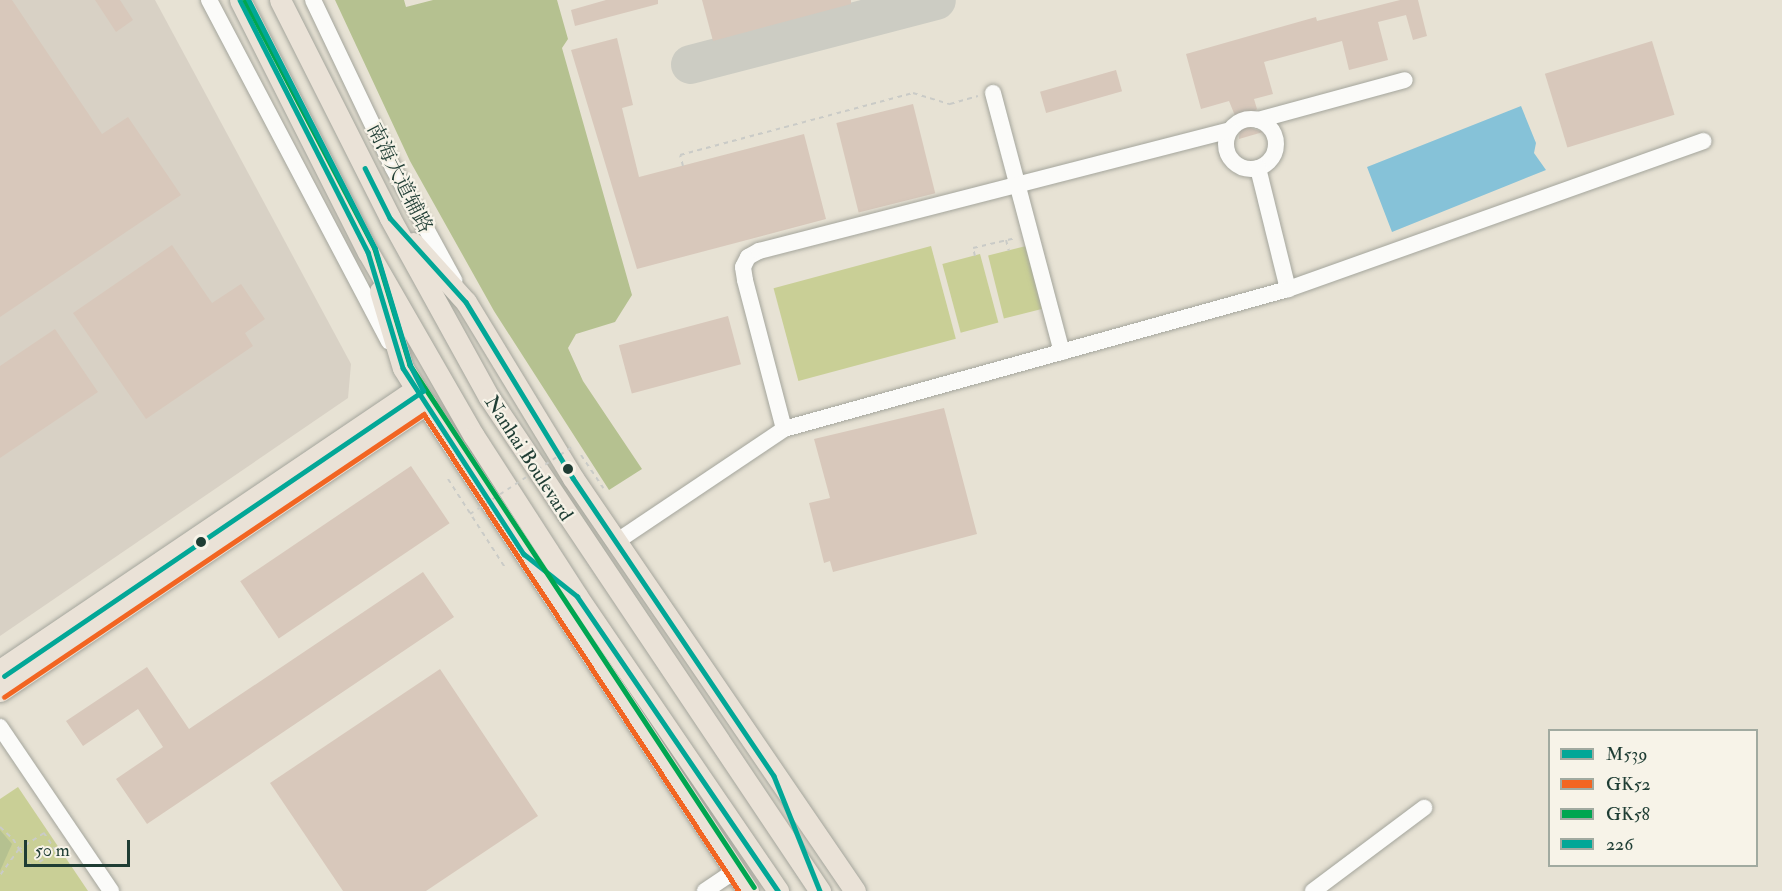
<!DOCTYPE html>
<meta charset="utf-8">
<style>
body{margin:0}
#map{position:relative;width:1782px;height:891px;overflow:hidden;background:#e7e2d4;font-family:"IM FELL Double Pica","Noto Serif SC",serif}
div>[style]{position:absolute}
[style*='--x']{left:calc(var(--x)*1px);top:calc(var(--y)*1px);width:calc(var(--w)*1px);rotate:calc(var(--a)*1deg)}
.industrial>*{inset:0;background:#d8d1c5}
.green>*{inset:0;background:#c9cf96;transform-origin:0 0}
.forest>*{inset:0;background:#b5c190}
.water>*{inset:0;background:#86c2d8}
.taxiway>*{height:39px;margin:-19.5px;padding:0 19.5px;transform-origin:19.5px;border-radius:19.5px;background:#ccccc3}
.building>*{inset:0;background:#d8c8bb;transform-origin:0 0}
.path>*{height:2px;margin-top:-1px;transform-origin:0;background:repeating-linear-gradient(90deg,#cacbc7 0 4.5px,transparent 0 9px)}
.roads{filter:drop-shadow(0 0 2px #a4a59c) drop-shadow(0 0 2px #a4a59c)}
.minor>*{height:16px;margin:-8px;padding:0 8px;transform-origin:8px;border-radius:8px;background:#fbfbf9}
.minor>.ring{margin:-8px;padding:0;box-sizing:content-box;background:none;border:16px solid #fbfbf9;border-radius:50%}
.major>*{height:21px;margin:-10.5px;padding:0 10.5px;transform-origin:10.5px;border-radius:10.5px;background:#eae2d7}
.path-bridge>*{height:2px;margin-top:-1px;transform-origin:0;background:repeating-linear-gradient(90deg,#cacbc7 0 4.5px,transparent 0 9px)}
.bus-1>*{height:4.5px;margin:-2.25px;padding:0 2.25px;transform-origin:2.25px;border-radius:2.25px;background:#02a797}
.bus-2>*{height:4.5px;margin:-2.25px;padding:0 2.25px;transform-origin:2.25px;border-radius:2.25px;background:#f26522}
.bus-3>*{height:4.5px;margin:-2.25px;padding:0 2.25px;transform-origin:2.25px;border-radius:2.25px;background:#00a651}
.bus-4>*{height:4.5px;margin:-2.25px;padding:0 2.25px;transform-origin:2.25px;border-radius:2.25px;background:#02a797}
.dots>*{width:16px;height:16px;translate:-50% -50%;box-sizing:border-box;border:3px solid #f7f3e8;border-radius:50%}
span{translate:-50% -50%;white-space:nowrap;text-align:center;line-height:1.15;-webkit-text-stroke:4.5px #f7f3e8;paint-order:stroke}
.street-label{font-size:20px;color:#1f3d34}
.legend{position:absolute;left:1548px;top:729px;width:210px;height:138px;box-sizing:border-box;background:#f7f3e8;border:2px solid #a1aaa0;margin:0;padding:8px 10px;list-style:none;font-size:18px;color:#1f3d34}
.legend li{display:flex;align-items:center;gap:12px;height:30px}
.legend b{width:30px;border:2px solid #a1aaa0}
.scale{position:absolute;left:24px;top:840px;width:106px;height:27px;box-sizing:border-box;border:3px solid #1f3d34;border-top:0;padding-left:8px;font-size:18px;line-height:21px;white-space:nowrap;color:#1f3d34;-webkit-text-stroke:4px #f7f3e8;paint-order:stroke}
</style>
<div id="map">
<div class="industrial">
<i style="clip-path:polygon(0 0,155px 0,351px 364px,348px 398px,0 636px)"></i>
</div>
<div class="green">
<i style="left:931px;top:246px;width:96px;height:163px;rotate:75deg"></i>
<i style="left:1026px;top:246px;width:65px;height:39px;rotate:76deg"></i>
<i style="left:980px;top:254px;width:71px;height:39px;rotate:75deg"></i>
<i style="clip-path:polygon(18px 787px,88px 891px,0 891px,0 799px)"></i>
</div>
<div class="forest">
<i style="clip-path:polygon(335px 0,404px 0,406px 7px,433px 0,557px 0,568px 39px,562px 48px,632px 295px,615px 322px,576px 334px,568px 348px,583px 381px,642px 469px,609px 490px,494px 311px,410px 161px)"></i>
<i style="clip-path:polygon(0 830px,12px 844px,0 871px)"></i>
</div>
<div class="water">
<i style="clip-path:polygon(1521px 106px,1536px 143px,1534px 153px,1546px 170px,1392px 232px,1367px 167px)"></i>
</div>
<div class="taxiway">
<i style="--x:690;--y:64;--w:254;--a:-14.6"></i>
</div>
<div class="building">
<i style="clip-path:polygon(0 0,12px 0,102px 134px,128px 117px,181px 195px,0 317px)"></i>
<i style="clip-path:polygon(95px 0,120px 0,133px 20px,116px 32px)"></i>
<i style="clip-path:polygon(606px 0,658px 0,658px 4px,575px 26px,571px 10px)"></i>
<i style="clip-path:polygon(702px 0,851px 0,851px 4px,713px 41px)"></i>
<i style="clip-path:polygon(1400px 0,1418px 0,1427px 36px,1413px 40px,1406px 15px,1378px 22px,1388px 60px,1349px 70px,1342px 41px,1264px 62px,1273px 94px,1254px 99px,1257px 109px,1248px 118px,1251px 128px,1263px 132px,1239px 139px,1240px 128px,1229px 101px,1201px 109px,1186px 54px,1316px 17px,1317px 21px)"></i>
<i style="clip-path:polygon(617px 38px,633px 105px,622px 108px,639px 177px,804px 134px,826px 219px,637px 269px,571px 50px)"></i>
<i style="left:1652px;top:41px;width:77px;height:112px;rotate:73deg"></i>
<i style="left:1116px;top:70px;width:22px;height:79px;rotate:74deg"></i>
<i style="left:913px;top:104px;width:92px;height:79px;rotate:76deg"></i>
<i style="clip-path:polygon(172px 245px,212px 303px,241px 284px,265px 319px,245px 333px,253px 346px,146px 419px,73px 313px)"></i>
<i style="left:728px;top:316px;width:50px;height:113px;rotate:75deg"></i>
<i style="clip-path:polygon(55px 329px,98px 392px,0 458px,0 366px)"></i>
<i style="clip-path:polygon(944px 408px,977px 534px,833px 572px,830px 561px,824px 563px,809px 503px,830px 498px,814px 439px)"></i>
<i style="left:411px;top:466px;width:69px;height:206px;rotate:56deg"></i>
<i style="clip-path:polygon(423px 572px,454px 617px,147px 824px,116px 779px,163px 747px,138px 709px,83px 746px,66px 721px,147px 667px,189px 729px)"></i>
<i style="clip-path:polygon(440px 669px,538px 816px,426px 891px,343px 891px,270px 783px)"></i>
</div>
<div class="path">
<i style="--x:683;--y:166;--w:11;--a:-105"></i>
<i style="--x:680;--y:155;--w:241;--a:-14.9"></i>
<i style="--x:913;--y:93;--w:39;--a:17"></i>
<i style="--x:950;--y:104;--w:29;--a:-16"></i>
<i style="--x:1006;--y:240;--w:11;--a:75"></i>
<i style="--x:975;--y:256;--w:8;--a:-104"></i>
<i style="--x:973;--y:248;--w:44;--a:-13.1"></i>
<i style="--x:581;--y:455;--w:40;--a:56"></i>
<i style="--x:448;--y:479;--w:107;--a:57.2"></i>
<i style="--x:0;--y:827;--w:18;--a:43"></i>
<i style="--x:13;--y:839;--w:12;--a:59"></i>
<i style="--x:19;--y:849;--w:22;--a:54"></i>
<i style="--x:32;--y:867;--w:29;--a:-34"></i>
<i style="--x:56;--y:851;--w:22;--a:-124"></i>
<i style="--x:44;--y:833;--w:30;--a:147"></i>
<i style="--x:19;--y:849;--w:32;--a:126"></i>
</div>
<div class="roads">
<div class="minor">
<i style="--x:209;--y:0;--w:386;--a:62.2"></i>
<i style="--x:313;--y:0;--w:186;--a:64.5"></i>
<i style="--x:393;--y:168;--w:128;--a:61.4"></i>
<i style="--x:993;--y:93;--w:268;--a:75.1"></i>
<i class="ring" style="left:1226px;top:119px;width:34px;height:34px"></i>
<i style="--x:1258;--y:120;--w:152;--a:-15.2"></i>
<i style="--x:1258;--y:168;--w:125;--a:76.1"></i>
<i style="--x:784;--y:429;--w:154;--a:-104.7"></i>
<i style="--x:745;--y:280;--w:13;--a:-99"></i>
<i style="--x:743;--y:267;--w:11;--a:-63"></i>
<i style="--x:748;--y:257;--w:13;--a:-29"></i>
<i style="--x:759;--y:251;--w:486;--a:-14.4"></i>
<i style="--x:616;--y:542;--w:202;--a:-33.9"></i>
<i style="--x:784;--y:429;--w:523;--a:-15.52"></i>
<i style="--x:1288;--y:289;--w:441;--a:-19.6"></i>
<i style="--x:0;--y:727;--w:198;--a:55.9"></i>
<i style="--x:705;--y:891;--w:36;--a:-34"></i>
<i style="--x:1313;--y:891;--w:139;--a:-36.8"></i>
</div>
<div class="major">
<i style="--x:240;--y:0;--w:283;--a:63.1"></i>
<i style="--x:368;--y:252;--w:212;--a:60.1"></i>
<i style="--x:474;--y:436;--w:190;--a:57.2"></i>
<i style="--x:577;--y:596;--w:357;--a:55.7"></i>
<i style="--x:280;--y:0;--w:244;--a:63.2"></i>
<i style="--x:390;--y:218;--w:205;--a:61.1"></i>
<i style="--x:489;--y:397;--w:595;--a:56.18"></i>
<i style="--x:413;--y:243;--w:79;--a:48.1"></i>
<i style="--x:466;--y:302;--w:206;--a:58.7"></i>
<i style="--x:573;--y:478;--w:500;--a:55.67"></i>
<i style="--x:380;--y:291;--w:80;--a:73.4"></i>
<i style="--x:403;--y:368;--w:25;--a:58"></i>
<i style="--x:416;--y:389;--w:602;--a:56.52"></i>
<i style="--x:0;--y:670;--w:502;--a:-34.04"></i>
<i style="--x:0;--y:691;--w:514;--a:-33.97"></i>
</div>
</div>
<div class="path-bridge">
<i style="--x:470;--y:514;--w:126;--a:-33.3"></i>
</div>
<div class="bus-1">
<i style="--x:240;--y:0;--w:283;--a:63.1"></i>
<i style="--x:368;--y:252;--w:121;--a:73.2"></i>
<i style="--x:403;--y:368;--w:222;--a:57"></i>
<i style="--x:524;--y:554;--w:68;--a:38.4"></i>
<i style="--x:577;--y:596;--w:357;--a:55.7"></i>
<i style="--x:365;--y:168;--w:56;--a:63.4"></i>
<i style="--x:390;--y:218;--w:113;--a:47.9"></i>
<i style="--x:466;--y:302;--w:206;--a:58.7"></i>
<i style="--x:573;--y:478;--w:359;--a:56"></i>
<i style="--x:774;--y:776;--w:124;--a:68.2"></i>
</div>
<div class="bus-2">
<i style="--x:4;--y:697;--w:506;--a:-33.97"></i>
<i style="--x:424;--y:414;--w:572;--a:56.56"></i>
</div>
<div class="bus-3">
<i style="--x:245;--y:0;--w:281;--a:62.4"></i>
<i style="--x:375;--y:249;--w:121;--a:73.2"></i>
<i style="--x:410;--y:365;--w:625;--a:56.61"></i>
</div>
<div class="bus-4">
<i style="--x:4;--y:676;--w:507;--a:-34.22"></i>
<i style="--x:423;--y:391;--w:29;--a:-117"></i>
<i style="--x:410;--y:365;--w:121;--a:-106.8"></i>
<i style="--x:375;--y:249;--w:280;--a:-117"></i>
</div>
<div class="dots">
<i style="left:568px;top:469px;background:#1f3d34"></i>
<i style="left:201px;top:542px;background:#1f3d34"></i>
</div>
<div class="street-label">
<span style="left:400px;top:178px;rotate:63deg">南海大道辅路</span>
<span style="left:529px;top:458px;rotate:57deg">Nanhai Boulevard</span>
</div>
<ul class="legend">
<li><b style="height:8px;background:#02a797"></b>M539</li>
<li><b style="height:8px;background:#f26522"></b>GK52</li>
<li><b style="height:8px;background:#00a651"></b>GK58</li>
<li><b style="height:8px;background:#02a797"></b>226</li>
</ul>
<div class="scale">50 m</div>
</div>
